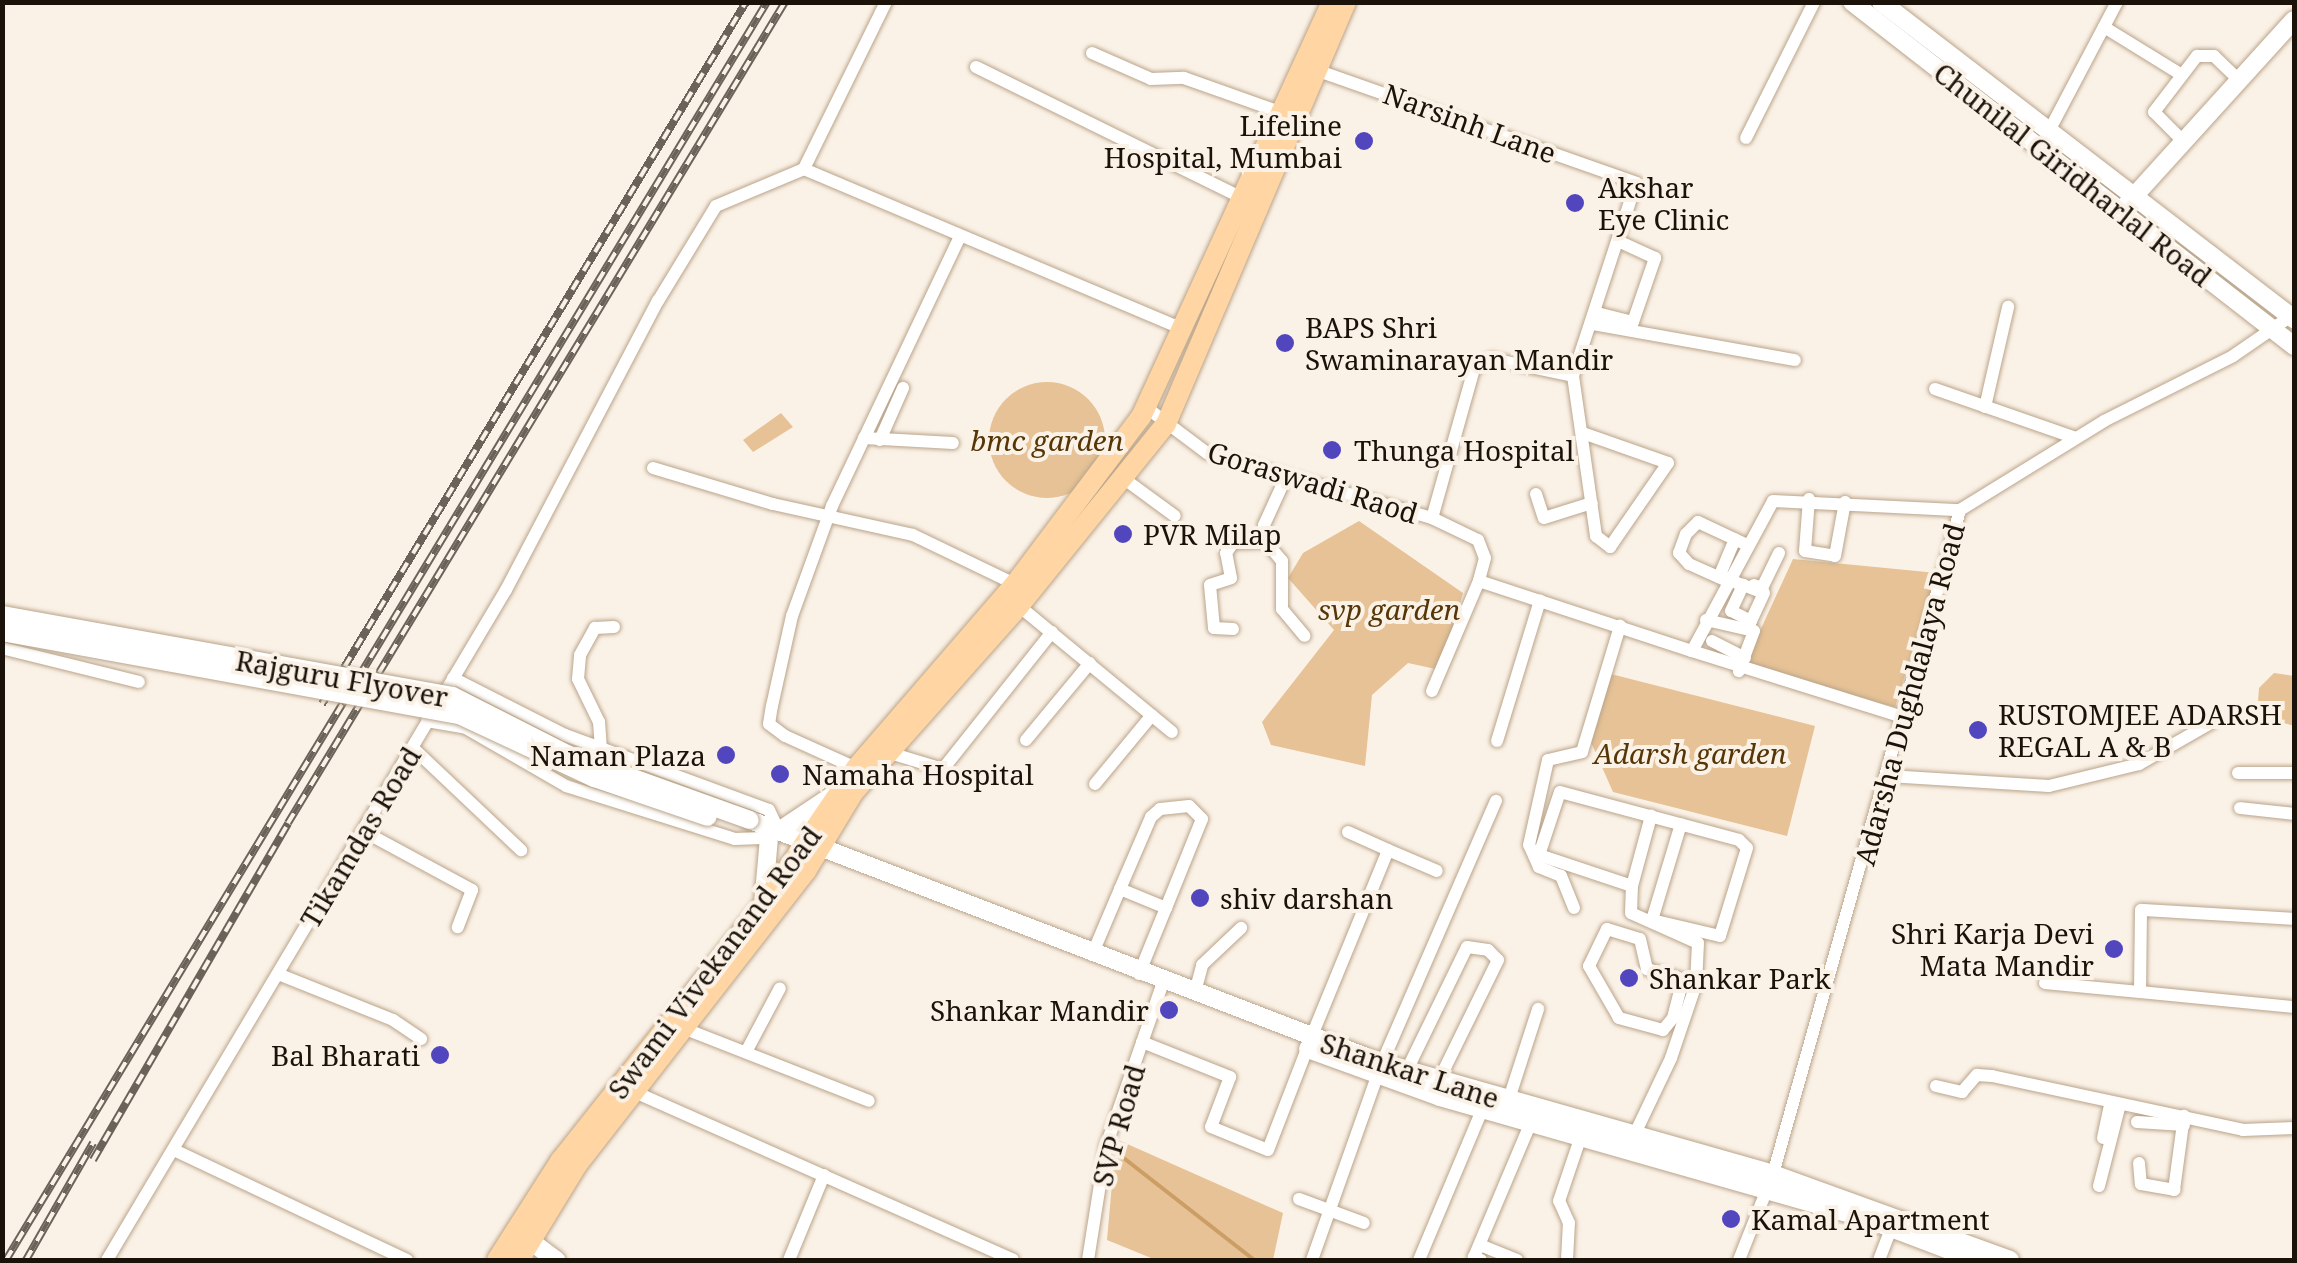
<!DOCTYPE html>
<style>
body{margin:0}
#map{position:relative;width:2297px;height:1263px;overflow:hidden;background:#fbf2e7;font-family:"Noto Serif",serif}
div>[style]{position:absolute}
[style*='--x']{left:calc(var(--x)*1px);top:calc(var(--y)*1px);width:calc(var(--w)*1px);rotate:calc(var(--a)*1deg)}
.green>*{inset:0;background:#e6c296}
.round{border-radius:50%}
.stream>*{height:4px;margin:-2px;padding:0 2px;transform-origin:2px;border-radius:2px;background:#cc9d64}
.roads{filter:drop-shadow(0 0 2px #baa48a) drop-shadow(0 0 2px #baa48a)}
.street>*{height:12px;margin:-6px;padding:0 6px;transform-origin:6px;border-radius:6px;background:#fff}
.secondary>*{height:18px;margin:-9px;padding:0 9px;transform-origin:9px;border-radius:9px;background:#fff}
.primary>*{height:20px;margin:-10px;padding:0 10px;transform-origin:10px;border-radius:10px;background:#ffd6a3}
.rail>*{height:8px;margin-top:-4px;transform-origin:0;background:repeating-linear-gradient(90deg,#fbf2e7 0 11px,#6b6359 0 22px);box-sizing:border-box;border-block:2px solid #6b6359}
.bridges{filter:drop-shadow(0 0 2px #baa48a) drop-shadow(0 0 2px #baa48a)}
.secondary-bridge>*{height:18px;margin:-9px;padding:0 9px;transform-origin:9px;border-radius:9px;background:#fff}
.dots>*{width:28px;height:28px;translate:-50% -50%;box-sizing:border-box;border:5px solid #fbf2e7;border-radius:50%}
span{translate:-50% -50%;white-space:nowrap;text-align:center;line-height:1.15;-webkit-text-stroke:8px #fbf2e7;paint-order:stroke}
.street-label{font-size:28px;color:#1b130a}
.poi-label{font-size:28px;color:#1b130a}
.right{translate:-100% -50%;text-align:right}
.left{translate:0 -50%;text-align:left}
.park-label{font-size:28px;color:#563606;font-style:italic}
.frame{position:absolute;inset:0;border:5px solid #1b130a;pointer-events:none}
</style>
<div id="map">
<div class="green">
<i class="round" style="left:989px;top:382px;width:116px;height:116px"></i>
<i style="clip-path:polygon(781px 413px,793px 427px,753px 452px,743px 440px)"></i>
<i style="clip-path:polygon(1359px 521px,1463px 593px,1440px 670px,1408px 663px,1372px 695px,1365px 766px,1271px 745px,1262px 722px,1334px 630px,1288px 578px,1303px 553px)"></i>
<i style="clip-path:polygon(1793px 559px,1937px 573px,1895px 707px,1743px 668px)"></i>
<i style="clip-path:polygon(1607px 673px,1815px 726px,1787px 836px,1613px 792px,1590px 740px)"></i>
<i style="clip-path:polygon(2274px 673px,2294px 676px,2294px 726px,2257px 715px,2259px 688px)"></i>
<i style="clip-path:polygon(1116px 1139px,1283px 1213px,1273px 1260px,1156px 1260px,1107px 1240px)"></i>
</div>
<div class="stream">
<i style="--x:1116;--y:1152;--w:175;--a:38"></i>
</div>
<div class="roads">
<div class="street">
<i style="--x:886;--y:2;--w:186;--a:116.2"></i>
<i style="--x:804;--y:169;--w:411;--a:22.9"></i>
<i style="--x:2104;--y:27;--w:86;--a:31.7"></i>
<i style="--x:1092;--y:53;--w:64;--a:23.8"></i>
<i style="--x:1151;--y:79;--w:33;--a:-2"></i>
<i style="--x:1184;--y:78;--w:105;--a:19.5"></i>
<i style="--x:976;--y:67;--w:301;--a:26.2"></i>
<i style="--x:1313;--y:69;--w:343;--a:19.4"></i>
<i style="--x:1636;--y:183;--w:203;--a:108.1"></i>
<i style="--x:1573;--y:376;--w:83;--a:-168.1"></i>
<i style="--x:1492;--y:359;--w:21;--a:151"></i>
<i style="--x:1474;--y:369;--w:155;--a:105.7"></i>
<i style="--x:1432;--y:518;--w:51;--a:25.6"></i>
<i style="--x:1478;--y:540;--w:19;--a:69"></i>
<i style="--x:1485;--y:558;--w:24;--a:105"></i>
<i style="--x:1479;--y:581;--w:224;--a:18.2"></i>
<i style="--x:1692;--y:651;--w:170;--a:-61.6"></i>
<i style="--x:1773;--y:501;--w:187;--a:2.8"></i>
<i style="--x:2049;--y:131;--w:146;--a:-62.2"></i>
<i style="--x:1746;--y:138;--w:152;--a:-63.4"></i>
<i style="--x:2184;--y:142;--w:42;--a:-135"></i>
<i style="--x:2154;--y:112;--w:71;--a:-52.5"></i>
<i style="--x:2197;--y:56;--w:17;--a:0"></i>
<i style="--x:2214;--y:56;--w:36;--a:44"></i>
<i style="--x:1597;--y:313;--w:37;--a:14"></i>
<i style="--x:1633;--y:322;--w:68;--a:-71"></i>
<i style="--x:1655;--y:258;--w:41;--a:-155.3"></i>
<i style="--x:1592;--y:324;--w:206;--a:10.1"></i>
<i style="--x:1573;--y:376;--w:162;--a:81.8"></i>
<i style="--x:1596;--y:536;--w:18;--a:38"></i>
<i style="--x:1610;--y:547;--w:102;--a:-55.4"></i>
<i style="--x:1668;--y:463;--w:90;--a:-160.6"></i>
<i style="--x:1935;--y:389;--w:149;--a:19.2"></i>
<i style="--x:1985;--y:407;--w:103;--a:-77"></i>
<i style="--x:1147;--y:408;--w:75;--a:36.9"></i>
<i style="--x:1207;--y:453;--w:234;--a:16.1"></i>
<i style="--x:864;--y:438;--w:89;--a:3.2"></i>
<i style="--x:880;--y:440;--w:57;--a:-66.1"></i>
<i style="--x:653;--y:468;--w:125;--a:16.7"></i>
<i style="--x:773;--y:504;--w:143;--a:12.5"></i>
<i style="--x:913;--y:535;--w:113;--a:25.7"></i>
<i style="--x:1286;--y:477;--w:53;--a:114.6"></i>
<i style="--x:1264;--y:525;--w:17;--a:83"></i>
<i style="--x:1266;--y:542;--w:25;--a:50"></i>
<i style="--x:1282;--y:561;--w:48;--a:90"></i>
<i style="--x:1282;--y:609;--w:35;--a:50"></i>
<i style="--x:1123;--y:478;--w:64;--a:36.2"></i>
<i style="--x:1536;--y:494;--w:25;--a:72"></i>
<i style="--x:1544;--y:518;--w:50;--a:-17.4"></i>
<i style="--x:1809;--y:499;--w:52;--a:94.4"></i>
<i style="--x:1805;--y:551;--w:30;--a:9"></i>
<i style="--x:1835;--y:556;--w:55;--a:-79.5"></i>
<i style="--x:1719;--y:577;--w:41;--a:-67.2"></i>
<i style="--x:1727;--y:578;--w:11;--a:27"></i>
<i style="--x:1737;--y:583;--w:6;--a:18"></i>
<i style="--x:1743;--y:585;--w:22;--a:21"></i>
<i style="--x:1764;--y:593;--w:31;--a:115"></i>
<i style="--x:1751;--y:621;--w:22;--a:-153"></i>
<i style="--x:1731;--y:611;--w:29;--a:-65"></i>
<i style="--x:1725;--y:580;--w:39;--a:-156"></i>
<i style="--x:1689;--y:564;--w:15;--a:-132"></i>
<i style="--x:1679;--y:553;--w:20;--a:-70"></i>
<i style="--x:1686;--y:534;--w:17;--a:-45"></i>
<i style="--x:1698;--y:522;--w:54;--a:25.1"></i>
<i style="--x:1754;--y:585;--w:9;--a:21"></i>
<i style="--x:1762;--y:588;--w:39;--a:-64"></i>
<i style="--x:1019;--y:606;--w:198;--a:39.5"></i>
<i style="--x:1706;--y:620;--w:49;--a:12.9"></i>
<i style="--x:1754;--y:631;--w:43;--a:110.6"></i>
<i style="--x:1233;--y:629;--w:19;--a:-177"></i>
<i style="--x:1214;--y:628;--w:43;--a:-95.3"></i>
<i style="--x:1210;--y:585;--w:22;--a:-18"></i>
<i style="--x:1231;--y:578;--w:25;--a:-101"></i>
<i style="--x:1226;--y:553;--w:12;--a:-55"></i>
<i style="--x:1233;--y:543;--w:33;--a:-2"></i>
<i style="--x:1712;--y:641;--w:37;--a:27"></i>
<i style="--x:2;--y:648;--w:141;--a:13.9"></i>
<i style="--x:1692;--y:651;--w:220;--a:17.4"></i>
<i style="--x:453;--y:678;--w:126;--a:27"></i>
<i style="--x:565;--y:735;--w:217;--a:20.2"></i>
<i style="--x:769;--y:810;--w:23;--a:65"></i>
<i style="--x:1432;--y:691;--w:120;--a:-66.9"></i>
<i style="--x:427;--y:721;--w:40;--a:10"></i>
<i style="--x:466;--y:728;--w:116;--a:30.1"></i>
<i style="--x:566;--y:786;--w:177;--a:17.4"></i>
<i style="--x:735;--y:839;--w:34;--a:-2"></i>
<i style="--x:1026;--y:740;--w:100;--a:-50.3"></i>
<i style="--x:1497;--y:741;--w:147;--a:-73"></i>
<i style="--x:413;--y:748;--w:149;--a:43.4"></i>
<i style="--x:601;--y:750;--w:28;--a:-94"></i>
<i style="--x:599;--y:722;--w:48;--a:-116"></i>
<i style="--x:578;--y:679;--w:24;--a:-85"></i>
<i style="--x:580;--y:655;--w:31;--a:-61"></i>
<i style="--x:595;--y:628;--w:19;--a:-3"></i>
<i style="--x:890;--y:753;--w:55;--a:16.8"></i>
<i style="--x:943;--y:769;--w:175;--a:-51.5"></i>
<i style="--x:856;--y:768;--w:78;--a:-155.7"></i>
<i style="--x:785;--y:736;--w:20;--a:-143"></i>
<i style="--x:769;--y:724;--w:18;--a:-81"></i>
<i style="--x:772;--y:706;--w:92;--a:-77.5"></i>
<i style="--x:792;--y:616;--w:117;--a:-70"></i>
<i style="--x:832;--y:506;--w:297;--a:-64.6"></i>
<i style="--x:2238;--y:773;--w:56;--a:0"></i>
<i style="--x:1888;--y:776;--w:161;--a:3.6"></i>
<i style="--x:2049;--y:786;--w:93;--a:-13.7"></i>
<i style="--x:2139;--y:764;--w:83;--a:-29.7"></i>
<i style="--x:1095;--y:784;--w:89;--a:-50.4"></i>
<i style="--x:2240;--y:808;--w:54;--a:6.3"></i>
<i style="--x:363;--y:831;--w:124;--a:28.4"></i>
<i style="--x:472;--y:890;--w:40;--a:111"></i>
<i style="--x:1348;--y:832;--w:44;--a:24.2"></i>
<i style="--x:1632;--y:886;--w:73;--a:-74.8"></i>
<i style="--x:1574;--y:908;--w:35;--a:-112"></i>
<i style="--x:1561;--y:876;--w:24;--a:-158"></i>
<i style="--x:1539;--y:867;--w:24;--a:-114"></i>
<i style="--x:1529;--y:845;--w:87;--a:-77.4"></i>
<i style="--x:1548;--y:760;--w:35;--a:-13"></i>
<i style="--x:1582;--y:752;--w:132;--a:-73.2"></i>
<i style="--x:2294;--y:919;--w:153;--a:-176.6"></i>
<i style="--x:2141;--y:910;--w:82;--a:90.7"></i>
<i style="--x:2140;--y:992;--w:155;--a:5.6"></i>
<i style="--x:1092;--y:955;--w:72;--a:-67"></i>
<i style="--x:278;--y:974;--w:124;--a:21.8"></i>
<i style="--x:393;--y:1020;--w:34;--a:34"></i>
<i style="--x:1139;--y:974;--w:71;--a:-67.8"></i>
<i style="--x:1166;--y:908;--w:96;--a:-68"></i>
<i style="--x:1202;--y:819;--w:18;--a:-135"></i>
<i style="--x:1189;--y:806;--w:29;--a:174"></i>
<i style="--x:1160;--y:809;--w:12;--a:138"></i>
<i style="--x:1151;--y:817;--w:78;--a:113.3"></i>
<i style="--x:1120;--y:889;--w:50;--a:22.4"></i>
<i style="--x:1683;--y:979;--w:40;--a:104.4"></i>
<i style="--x:1673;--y:1018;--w:16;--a:130"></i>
<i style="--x:1663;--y:1030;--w:46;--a:-164.7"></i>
<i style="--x:1619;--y:1018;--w:60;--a:-120"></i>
<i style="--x:1589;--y:966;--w:41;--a:-64.1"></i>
<i style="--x:1607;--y:929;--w:34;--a:17"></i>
<i style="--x:1640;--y:939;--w:31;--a:77"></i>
<i style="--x:1647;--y:969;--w:37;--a:16"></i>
<i style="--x:1683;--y:979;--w:14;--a:21"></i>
<i style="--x:2045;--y:983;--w:95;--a:5.4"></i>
<i style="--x:1195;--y:992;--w:28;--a:-75"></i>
<i style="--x:1202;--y:965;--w:54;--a:-43.5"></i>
<i style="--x:688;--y:1030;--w:194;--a:21.4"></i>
<i style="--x:1311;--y:1038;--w:203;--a:-67.7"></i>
<i style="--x:1388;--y:850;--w:53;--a:23.2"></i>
<i style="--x:1142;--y:1042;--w:95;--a:21.7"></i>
<i style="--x:1230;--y:1077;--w:53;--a:110.8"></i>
<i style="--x:1211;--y:1127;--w:61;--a:22"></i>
<i style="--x:1268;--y:1150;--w:108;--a:-68.9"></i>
<i style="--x:746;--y:1052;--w:72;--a:-62"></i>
<i style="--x:1382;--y:1063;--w:286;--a:-66.5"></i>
<i style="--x:1406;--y:1072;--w:139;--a:-64"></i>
<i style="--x:1467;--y:947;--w:21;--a:8"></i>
<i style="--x:1488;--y:950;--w:14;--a:45"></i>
<i style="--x:1498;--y:960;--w:136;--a:116.2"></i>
<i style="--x:1936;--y:1086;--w:27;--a:13"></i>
<i style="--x:1962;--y:1092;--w:23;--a:-49"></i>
<i style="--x:1977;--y:1075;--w:15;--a:4"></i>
<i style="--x:1992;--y:1076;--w:257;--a:12.1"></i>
<i style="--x:2243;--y:1130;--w:51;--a:-2.2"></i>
<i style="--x:637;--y:1093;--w:411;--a:23.9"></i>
<i style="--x:1508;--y:1102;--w:98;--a:-72.1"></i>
<i style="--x:2137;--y:1122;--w:47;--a:3.7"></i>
<i style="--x:2103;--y:1138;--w:34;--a:-78"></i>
<i style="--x:1631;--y:1142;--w:93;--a:-64.5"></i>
<i style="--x:1671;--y:1058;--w:78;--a:-71.3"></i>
<i style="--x:1696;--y:984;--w:41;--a:-87.2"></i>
<i style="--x:1698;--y:943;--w:73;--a:-155.9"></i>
<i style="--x:1631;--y:913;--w:27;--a:-88"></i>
<i style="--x:1632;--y:886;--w:98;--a:-161.6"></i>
<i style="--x:1539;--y:855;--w:66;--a:-71.6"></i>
<i style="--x:1560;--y:792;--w:185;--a:15"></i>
<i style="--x:1739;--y:840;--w:11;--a:45"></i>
<i style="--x:1747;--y:848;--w:92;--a:107.1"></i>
<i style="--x:1720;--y:936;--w:70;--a:-166.8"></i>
<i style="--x:1652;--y:920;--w:100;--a:-73.2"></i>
<i style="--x:174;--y:1150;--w:258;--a:25.3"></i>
<i style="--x:2139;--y:1163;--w:21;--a:85"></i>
<i style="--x:2141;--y:1184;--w:34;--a:10"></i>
<i style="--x:2174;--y:1190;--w:75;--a:-82.3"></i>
<i style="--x:2099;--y:1186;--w:81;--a:-75.6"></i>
<i style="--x:1299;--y:1199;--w:69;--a:20.3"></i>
<i style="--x:1480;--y:1245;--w:40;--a:22"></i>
<i style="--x:107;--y:1260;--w:780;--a:-59.23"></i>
<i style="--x:506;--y:590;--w:327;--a:-62.3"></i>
<i style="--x:658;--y:301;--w:111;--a:-58.6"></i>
<i style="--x:716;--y:206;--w:95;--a:-22.8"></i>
<i style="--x:789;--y:1260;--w:92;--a:-67.6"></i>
<i style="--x:1088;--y:1260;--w:115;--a:-81"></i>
<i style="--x:1106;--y:1146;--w:174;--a:-70.8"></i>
<i style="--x:1312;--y:1260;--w:195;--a:-70.5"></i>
<i style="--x:1419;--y:1260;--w:170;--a:-67.2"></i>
<i style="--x:1481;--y:1260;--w:8;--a:-157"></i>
<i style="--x:1474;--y:1257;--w:147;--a:-67.1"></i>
<i style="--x:1567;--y:1260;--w:37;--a:-87"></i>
<i style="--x:1569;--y:1223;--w:24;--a:-114"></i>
<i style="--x:1559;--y:1201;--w:69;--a:-71.3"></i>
<i style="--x:1739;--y:1260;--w:92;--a:-68.4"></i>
<i style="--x:1773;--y:1174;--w:690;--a:-74.27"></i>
<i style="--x:1960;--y:510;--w:169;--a:-31.7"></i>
<i style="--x:2104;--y:421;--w:144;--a:-26.7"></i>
<i style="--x:2233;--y:356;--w:70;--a:-34.6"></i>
<i style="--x:1879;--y:1260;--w:40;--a:-69"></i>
</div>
<div class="secondary">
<i style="--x:1852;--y:2;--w:560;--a:37.89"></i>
<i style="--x:1881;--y:2;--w:521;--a:37.51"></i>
<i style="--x:2127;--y:204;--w:248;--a:-47.8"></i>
<i style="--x:750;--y:820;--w:677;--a:21.03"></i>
<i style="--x:1382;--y:1063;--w:406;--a:15.8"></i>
<i style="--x:1773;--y:1174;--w:252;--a:19.9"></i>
<i style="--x:779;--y:831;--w:69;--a:-33.7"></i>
<i style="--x:763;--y:905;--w:67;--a:-84.9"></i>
<i style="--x:1308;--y:1049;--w:140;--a:20"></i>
<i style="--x:1440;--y:1097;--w:439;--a:15.9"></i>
<i style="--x:1862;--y:1217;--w:121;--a:20.8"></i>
<i style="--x:521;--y:1234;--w:44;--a:36.6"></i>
</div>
<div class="primary">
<i style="--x:497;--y:1260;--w:119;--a:-57.4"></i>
<i style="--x:561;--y:1160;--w:325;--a:-51.6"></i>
<i style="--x:763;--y:905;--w:166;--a:-55.8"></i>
<i style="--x:856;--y:768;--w:243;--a:-49.2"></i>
<i style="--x:1015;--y:584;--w:209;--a:-53"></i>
<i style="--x:1141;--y:417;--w:457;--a:-65.3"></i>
<i style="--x:519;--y:1260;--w:111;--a:-58.6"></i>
<i style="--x:577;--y:1165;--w:373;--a:-52.1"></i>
<i style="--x:806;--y:871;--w:91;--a:-58.9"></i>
<i style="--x:853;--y:793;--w:250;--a:-48.4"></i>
<i style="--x:1019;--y:606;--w:234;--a:-51.1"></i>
<i style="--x:1166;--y:424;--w:459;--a:-66.9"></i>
</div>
</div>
<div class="rail">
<i style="--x:322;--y:704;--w:820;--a:-58.87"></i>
<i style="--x:93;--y:1160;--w:389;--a:-59.9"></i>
<i style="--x:288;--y:823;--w:960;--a:-58.81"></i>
<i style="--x:6;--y:1260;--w:1470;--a:-58.83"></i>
<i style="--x:26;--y:1260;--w:135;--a:-60.2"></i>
</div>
<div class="bridges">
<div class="secondary-bridge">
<i style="--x:2;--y:615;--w:458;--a:10.2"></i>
<i style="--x:453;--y:696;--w:130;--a:27"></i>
<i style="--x:569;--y:755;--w:192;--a:19.8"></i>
<i style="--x:2;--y:632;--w:464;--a:10.3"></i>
<i style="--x:459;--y:715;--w:149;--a:25"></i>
<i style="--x:594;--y:778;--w:120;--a:18.9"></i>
</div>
</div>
<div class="dots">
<i style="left:1364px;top:141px;background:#5146be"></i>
<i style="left:1575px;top:203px;background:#5146be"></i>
<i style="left:1285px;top:343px;background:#5146be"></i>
<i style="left:1332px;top:450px;background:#5146be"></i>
<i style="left:1123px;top:534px;background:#5146be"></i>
<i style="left:1978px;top:730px;background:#5146be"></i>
<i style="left:726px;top:755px;background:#5146be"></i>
<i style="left:780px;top:774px;background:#5146be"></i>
<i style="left:1200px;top:898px;background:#5146be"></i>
<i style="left:2114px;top:949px;background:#5146be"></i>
<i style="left:1629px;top:978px;background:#5146be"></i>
<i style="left:1169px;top:1010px;background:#5146be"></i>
<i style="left:440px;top:1055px;background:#5146be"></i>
<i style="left:1731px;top:1219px;background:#5146be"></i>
</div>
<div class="street-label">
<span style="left:1470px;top:123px;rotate:20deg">Narsinh Lane</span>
<span style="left:2073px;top:174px;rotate:38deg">Chunilal Giridharlal Road</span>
<span style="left:1313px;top:482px;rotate:17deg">Goraswadi Raod</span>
<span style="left:342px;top:678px;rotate:10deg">Rajguru Flyover</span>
<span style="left:1909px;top:694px;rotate:-75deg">Adarsha Dughdalaya Road</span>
<span style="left:360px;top:837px;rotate:-59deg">Tikamdas Road</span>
<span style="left:714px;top:962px;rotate:-53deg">Swami Vivekanand Road</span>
<span style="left:1410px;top:1070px;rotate:18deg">Shankar Lane</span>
<span style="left:1118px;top:1125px;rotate:-74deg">SVP Road</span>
</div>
<div class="poi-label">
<span class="right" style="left:1342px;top:141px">Lifeline<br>Hospital, Mumbai</span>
<span class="left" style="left:1598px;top:203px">Akshar<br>Eye Clinic</span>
<span class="left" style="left:1305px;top:343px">BAPS Shri<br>Swaminarayan Mandir</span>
<span class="left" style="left:1354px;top:450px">Thunga Hospital</span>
<span class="left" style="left:1143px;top:534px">PVR Milap</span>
<span class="left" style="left:1998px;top:730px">RUSTOMJEE ADARSH<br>REGAL A &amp; B</span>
<span class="right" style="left:706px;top:755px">Naman Plaza</span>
<span class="left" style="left:802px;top:774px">Namaha Hospital</span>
<span class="left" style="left:1220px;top:898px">shiv darshan</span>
<span class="right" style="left:2094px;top:949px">Shri Karja Devi<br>Mata Mandir</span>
<span class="left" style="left:1649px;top:978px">Shankar Park</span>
<span class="right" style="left:1149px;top:1010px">Shankar Mandir</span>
<span class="right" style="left:420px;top:1055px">Bal Bharati</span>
<span class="left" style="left:1751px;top:1219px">Kamal Apartment</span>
</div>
<div class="park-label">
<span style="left:1047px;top:440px">bmc garden</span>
<span style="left:1389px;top:609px">svp garden</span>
<span style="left:1690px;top:753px">Adarsh garden</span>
</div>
<div class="frame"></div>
</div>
